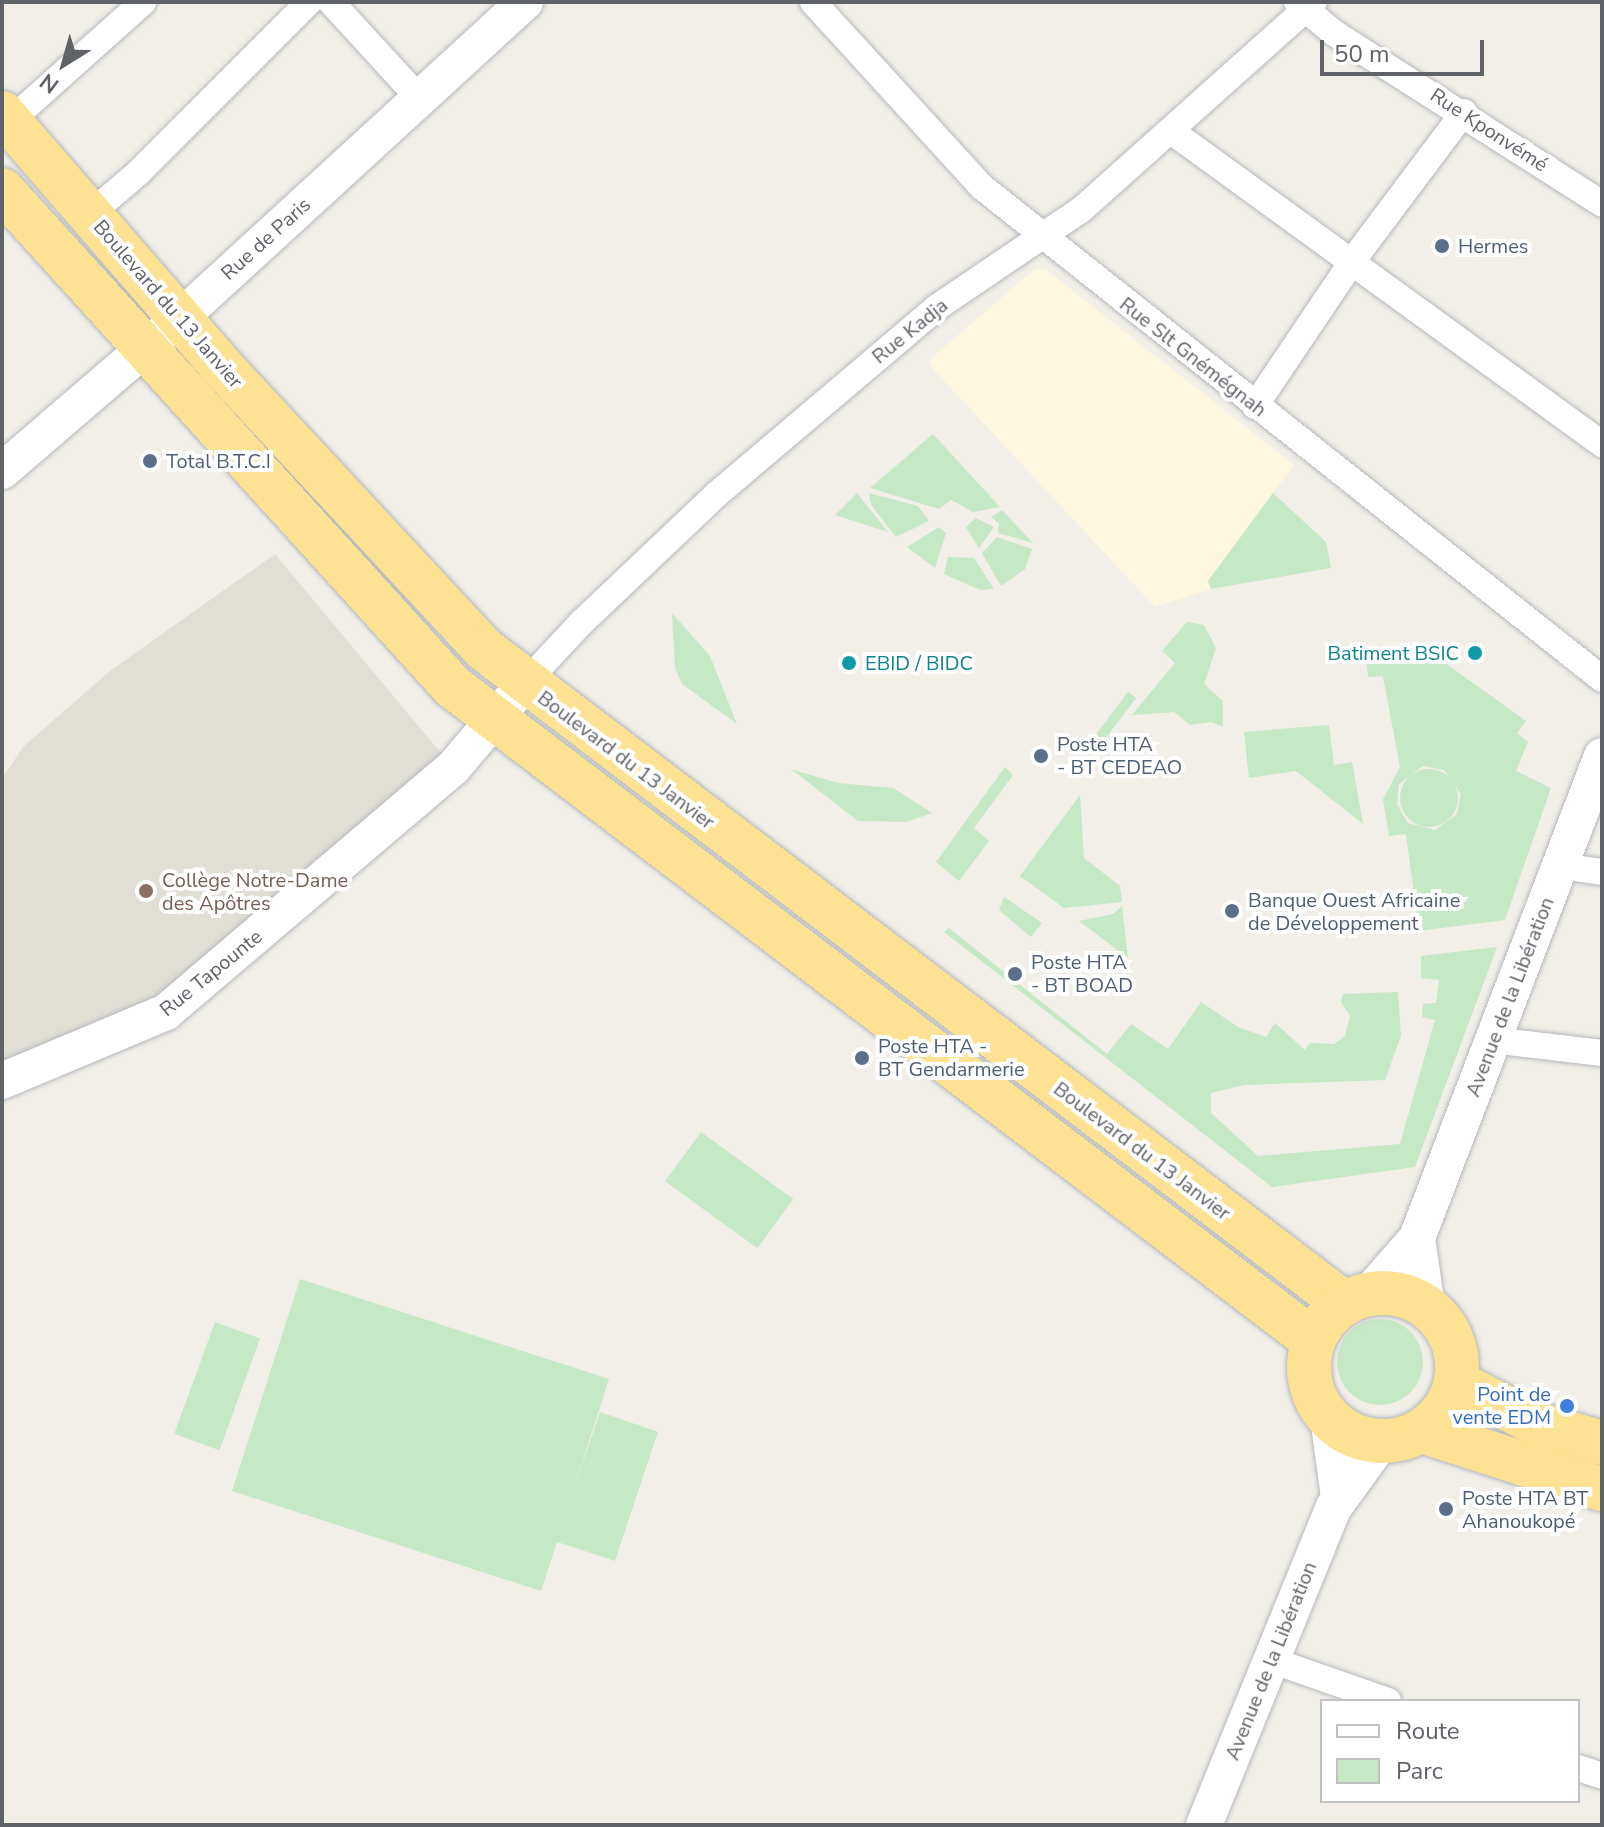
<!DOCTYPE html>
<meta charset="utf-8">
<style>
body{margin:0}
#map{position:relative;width:1604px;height:1827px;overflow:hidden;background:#f1efe8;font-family:"Nunito Sans",sans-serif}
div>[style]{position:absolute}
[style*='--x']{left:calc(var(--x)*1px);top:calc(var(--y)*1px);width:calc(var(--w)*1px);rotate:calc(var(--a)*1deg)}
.commercial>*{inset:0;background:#fef7e0}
.education>*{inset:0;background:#e1ded6}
.green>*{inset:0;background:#c5e8c5;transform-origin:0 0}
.round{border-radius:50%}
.roads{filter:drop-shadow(0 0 2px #b5b8bc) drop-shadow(0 0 2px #b5b8bc)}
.street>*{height:26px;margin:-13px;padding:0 13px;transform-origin:13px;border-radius:13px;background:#fff}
.secondary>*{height:36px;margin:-18px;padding:0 18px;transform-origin:18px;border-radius:18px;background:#fff}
.highway>*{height:44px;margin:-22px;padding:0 22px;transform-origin:22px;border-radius:22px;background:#fde293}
.highway>.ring{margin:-22px;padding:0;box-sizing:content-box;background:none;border:44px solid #fde293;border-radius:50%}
.dots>*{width:22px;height:22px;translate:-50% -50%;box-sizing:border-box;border:4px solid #fff;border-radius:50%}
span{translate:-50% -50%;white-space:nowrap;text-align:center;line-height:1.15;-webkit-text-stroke:8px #fff;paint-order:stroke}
.street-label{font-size:20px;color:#5f6368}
.service-label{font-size:20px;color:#4e5e75}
.left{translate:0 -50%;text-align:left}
.culture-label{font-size:20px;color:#0d838f}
.right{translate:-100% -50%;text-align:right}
.education-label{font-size:20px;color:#785e54}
.shop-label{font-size:20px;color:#366cbe}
.frame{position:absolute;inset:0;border:4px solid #5f6368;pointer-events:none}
.legend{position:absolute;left:1320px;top:1699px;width:260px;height:104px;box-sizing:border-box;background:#fff;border:2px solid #bfc1c3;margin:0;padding:10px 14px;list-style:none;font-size:24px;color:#5f6368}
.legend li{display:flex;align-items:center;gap:16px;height:40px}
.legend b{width:40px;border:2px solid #bfc1c3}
.north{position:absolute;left:24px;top:24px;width:80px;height:80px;-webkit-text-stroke:6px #fff;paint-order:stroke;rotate:217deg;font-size:22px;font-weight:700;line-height:32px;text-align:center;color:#5f6368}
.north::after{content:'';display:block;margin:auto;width:28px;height:36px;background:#5f6368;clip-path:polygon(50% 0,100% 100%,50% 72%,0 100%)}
.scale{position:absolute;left:1320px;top:40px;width:164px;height:36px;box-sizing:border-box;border:4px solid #5f6368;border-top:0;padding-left:10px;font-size:24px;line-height:28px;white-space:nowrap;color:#5f6368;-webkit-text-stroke:6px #fff;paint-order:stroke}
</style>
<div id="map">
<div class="commercial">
<i style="clip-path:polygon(1035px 269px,1046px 270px,1294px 465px,1208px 581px,1211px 589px,1155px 607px,934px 370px,929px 360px)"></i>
</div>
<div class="education">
<i style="clip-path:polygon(275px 554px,445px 758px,159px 1004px,2px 1070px,2px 778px,24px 746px,110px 671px)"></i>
</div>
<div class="green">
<i style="clip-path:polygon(933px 434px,1000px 507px,973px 512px,951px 500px,939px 509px,870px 488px)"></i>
<i style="clip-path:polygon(857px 493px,888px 532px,835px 515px)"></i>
<i style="clip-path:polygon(869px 493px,918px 506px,929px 521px,896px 537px,871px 505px)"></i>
<i style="clip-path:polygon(1273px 493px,1326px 542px,1331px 568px,1211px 589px,1208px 581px)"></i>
<i style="clip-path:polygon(1002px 510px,1033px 543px,998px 533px,999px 524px,991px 517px)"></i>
<i style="clip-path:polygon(976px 518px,994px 527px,979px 548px,966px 527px)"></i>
<i style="clip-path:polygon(939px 527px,946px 533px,935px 568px,907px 547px)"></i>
<i style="clip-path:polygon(997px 537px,1032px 549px,1025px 569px,1001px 586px,982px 553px)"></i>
<i style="clip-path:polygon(948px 557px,974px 558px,994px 589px,980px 590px,944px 574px)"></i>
<i style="clip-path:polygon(672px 613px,710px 656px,737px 724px,682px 684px,675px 668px)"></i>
<i style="clip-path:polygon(1187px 622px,1204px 625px,1216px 648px,1204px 684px,1223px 701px,1223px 727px,1211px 722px,1190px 725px,1174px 712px,1132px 715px,1175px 663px,1162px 651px)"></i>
<i style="clip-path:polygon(evenodd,1417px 650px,1448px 665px,1526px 721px,1517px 733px,1528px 742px,1516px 771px,1551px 788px,1505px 920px,1409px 932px,1400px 923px,1417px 917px,1406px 834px,1389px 836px,1383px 799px,1400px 767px,1383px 676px,1368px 677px,1366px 655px,1440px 663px,1389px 654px,1417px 650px,1423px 766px,1444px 770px,1461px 794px,1457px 814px,1435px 830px,1408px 823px,1397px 805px,1399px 784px,1423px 766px)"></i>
<i style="left:1128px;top:692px;width:10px;height:54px;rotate:37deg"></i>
<i style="clip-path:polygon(1329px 725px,1334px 765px,1352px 762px,1363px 824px,1296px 771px,1249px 778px,1244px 732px)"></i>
<i style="clip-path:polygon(1005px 767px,1013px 775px,974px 828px,989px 841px,959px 881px,936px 862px)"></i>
<i style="clip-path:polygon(791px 769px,838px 783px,893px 788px,932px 813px,906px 822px,858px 821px)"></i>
<i class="round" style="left:1400px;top:769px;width:58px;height:58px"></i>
<i style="clip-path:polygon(1080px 795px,1084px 858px,1120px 886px,1122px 902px,1064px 908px,1020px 876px)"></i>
<i style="clip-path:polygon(1004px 897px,1042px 923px,1031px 937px,999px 910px)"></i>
<i style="clip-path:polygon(1122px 906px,1128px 958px,1079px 921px,1113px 914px)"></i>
<i style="clip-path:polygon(949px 928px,1107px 1054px,1131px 1024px,1168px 1049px,1201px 1002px,1238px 1027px,1266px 1037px,1275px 1023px,1305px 1050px,1310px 1043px,1334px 1044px,1345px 1036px,1350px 1016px,1341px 1002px,1343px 994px,1398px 992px,1401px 1036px,1385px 1080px,1244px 1085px,1211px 1093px,1211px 1113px,1258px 1156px,1400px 1144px,1435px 1020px,1422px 1017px,1423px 1004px,1436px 1003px,1439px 980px,1421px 978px,1421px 956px,1497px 947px,1415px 1167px,1272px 1187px,944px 932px)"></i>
<i style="left:701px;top:1132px;width:114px;height:61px;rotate:36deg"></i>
<i style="clip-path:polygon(300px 1279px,609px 1379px,571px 1497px,600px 1412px,658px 1432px,615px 1561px,557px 1542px,541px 1591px,232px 1491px)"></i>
<i class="round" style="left:1337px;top:1319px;width:86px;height:86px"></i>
<i style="left:215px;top:1322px;width:48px;height:119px;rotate:20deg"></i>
</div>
<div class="roads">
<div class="street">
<i style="--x:331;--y:2;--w:132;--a:47.5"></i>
<i style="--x:813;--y:2;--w:251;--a:47.6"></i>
<i style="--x:982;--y:187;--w:791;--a:38.43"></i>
<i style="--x:1297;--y:2;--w:48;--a:40"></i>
<i style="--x:1334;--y:33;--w:318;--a:32.5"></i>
<i style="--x:9;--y:122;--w:180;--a:-41.8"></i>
<i style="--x:1171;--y:131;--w:533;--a:35.99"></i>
<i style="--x:90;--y:214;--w:63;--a:-40.5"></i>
<i style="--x:138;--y:173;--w:242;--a:-45"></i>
<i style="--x:1255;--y:406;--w:176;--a:-56.1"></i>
<i style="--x:1353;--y:260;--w:185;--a:-53.1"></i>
<i style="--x:525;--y:683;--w:82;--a:-47"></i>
<i style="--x:581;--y:623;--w:187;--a:-43.5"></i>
<i style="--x:717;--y:494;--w:287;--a:-40.3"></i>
<i style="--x:936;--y:308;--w:175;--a:-34.1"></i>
<i style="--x:1081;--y:210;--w:312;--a:-41.8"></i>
<i style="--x:1560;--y:866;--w:42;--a:8.1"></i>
<i style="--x:1492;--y:1040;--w:111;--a:6.7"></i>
<i style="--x:1271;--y:1660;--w:124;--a:19.3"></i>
<i style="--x:1578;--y:1768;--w:25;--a:18"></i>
</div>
<div class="secondary">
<i style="--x:2;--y:471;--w:235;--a:-40.7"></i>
<i style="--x:180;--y:318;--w:468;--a:-42.5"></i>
<i style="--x:2;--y:1081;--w:178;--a:-22.8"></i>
<i style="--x:166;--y:1012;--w:377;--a:-40.4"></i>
<i style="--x:453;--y:768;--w:111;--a:-49.7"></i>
<i style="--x:1417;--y:1238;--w:70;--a:81.8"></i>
<i style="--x:1368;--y:1294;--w:74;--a:-48.8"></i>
<i style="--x:1417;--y:1238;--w:516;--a:-69"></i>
<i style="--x:1328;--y:1417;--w:81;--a:82.2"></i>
<i style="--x:1204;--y:1825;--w:344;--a:-67.8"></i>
<i style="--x:1334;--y:1507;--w:82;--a:-54"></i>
</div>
<div class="highway">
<i style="--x:2;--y:113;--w:336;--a:49.1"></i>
<i style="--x:222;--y:367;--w:385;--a:47.1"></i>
<i style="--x:484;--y:649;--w:1080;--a:37.25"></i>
<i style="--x:2;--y:190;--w:670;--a:47.78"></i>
<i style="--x:452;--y:686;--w:1081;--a:37.22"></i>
<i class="ring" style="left:1309px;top:1293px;width:104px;height:104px"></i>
<i style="--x:1456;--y:1382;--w:89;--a:27.4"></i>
<i style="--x:1535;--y:1423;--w:70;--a:16.6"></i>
<i style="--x:1422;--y:1431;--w:189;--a:17.9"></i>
</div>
</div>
<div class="dots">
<i style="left:1442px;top:246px;background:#5c6f8a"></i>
<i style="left:150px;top:461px;background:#5c6f8a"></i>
<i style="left:1475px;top:653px;background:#0f9aa8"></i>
<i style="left:849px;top:663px;background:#0f9aa8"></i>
<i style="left:1041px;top:756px;background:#5c6f8a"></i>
<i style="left:146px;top:891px;background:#8d6e63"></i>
<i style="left:1232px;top:911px;background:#5c6f8a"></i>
<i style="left:1015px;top:974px;background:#5c6f8a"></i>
<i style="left:862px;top:1058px;background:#5c6f8a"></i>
<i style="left:1567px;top:1406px;background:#3f7fe0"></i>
<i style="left:1446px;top:1509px;background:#5c6f8a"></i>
</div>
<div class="street-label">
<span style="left:1489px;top:130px;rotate:33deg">Rue Kponvémé</span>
<span style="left:266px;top:239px;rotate:-42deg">Rue de Paris</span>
<span style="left:168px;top:304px;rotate:49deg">Boulevard du 13 Janvier</span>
<span style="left:910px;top:331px;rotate:-39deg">Rue Kadja</span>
<span style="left:1193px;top:357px;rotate:38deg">Rue Slt Gnémégnah</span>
<span style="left:626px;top:760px;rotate:37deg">Boulevard du 13 Janvier</span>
<span style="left:211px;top:973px;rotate:-39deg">Rue Tapounte</span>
<span style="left:1510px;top:997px;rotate:-69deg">Avenue de la Libération</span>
<span style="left:1142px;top:1151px;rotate:37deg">Boulevard du 13 Janvier</span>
<span style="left:1271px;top:1661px;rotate:-68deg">Avenue de la Libération</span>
</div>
<div class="service-label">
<span class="left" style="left:1458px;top:246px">Hermes</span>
<span class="left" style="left:166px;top:461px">Total B.T.C.I</span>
<span class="left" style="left:1057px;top:756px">Poste HTA<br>- BT CEDEAO</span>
<span class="left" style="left:1248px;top:912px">Banque Ouest Africaine<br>de Développement</span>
<span class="left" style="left:1031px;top:974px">Poste HTA<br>- BT BOAD</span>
<span class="left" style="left:878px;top:1058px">Poste HTA -<br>BT Gendarmerie</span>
<span class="left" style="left:1462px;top:1510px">Poste HTA BT<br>Ahanoukopé</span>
</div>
<div class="culture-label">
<span class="right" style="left:1459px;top:653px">Batiment BSIC</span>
<span class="left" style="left:865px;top:663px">EBID / BIDC</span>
</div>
<div class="education-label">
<span class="left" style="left:162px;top:892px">Collège Notre-Dame<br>des Apôtres</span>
</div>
<div class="shop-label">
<span class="right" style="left:1551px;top:1406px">Point de<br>vente EDM</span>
</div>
<div class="frame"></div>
<ul class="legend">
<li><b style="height:10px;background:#fff"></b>Route</li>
<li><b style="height:22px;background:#c5e8c5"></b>Parc</li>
</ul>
<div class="north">N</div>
<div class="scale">50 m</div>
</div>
